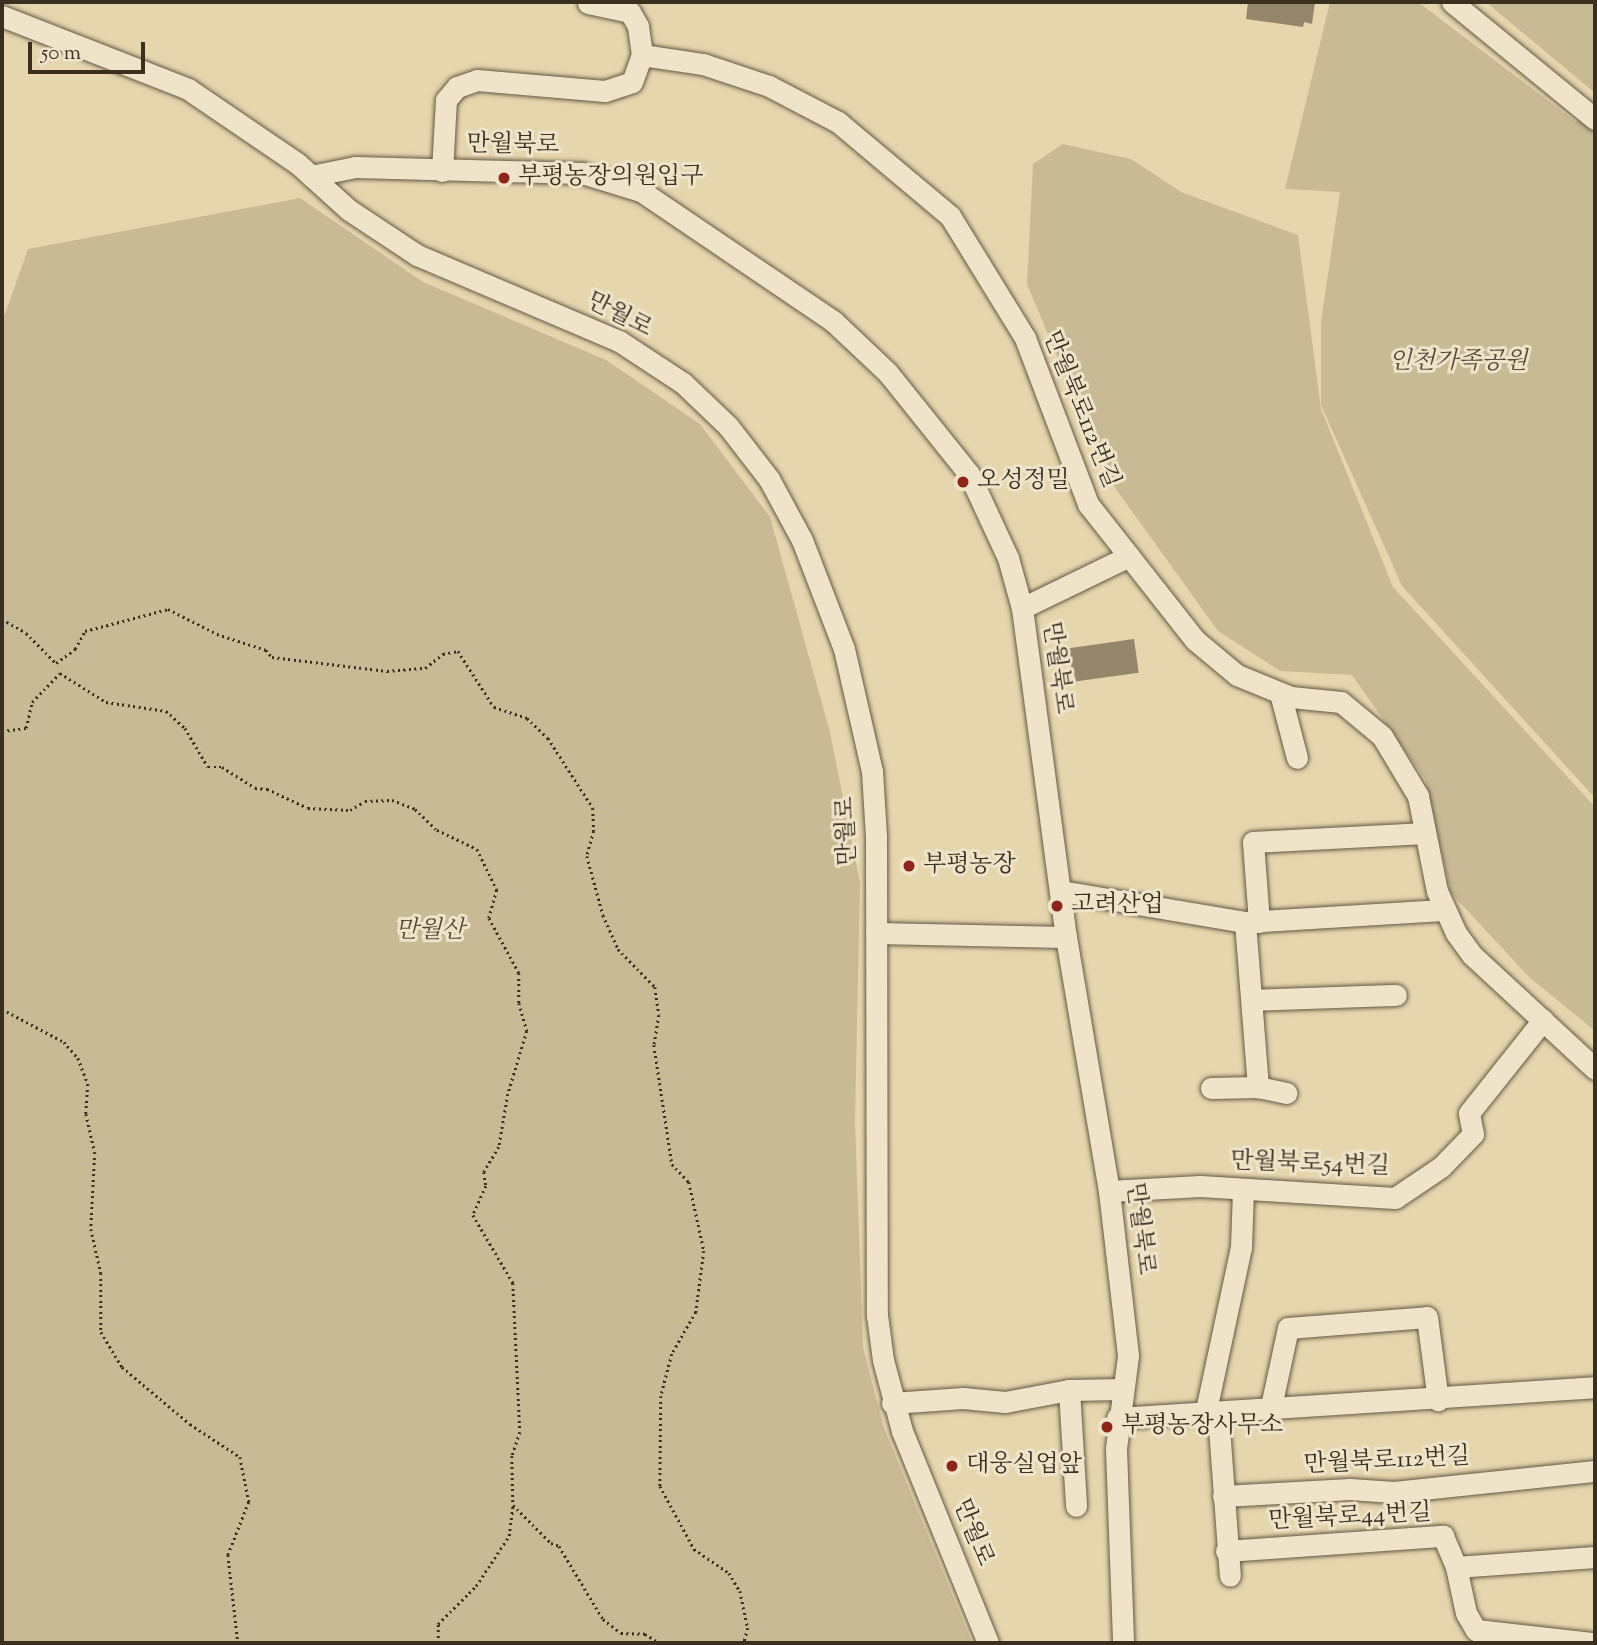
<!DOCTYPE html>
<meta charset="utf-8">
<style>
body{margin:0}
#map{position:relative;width:1597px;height:1645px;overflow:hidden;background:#e6d6ae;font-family:"Sorts Mill Goudy","Noto Serif KR",serif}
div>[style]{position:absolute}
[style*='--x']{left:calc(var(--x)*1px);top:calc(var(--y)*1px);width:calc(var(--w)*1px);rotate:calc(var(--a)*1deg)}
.green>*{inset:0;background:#c9ba96}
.building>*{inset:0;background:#94866a;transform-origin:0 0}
.path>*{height:2.5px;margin-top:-1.25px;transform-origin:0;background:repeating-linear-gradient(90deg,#3b2f20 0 2px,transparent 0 5.5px)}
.roads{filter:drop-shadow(0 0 2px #665944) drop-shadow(0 0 2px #665944)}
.minor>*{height:21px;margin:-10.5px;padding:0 10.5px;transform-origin:10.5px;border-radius:10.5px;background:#efe4ca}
.dots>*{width:19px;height:19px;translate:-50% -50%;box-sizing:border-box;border:4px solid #efe4ca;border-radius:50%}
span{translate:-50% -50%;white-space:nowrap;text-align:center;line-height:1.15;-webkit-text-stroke:6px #efe4ca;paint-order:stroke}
.street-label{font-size:24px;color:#3b2f20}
.poi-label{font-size:24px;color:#3b2f20}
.left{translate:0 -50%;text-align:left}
.park-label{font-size:24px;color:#574b38;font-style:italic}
.frame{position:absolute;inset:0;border:4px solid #3b2f20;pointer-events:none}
.scale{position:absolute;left:28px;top:42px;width:117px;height:32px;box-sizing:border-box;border:4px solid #3b2f20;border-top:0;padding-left:9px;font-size:21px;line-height:24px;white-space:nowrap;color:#3b2f20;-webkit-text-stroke:5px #efe4ca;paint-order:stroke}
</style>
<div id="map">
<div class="green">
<i style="clip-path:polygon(1330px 2px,1418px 2px,1576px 122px,1595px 102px,1595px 798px,1402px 586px,1321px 405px,1321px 322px,1340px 192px,1285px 189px)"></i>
<i style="clip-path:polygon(1486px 2px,1595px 2px,1595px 93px)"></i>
<i style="clip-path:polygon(1063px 144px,1131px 159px,1181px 192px,1298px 235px,1321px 409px,1393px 587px,1595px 807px,1595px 1031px,1529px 977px,1451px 893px,1425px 779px,1352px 675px,1280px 671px,1218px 631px,1108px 478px,1027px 284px,1033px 164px)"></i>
<i style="clip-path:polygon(300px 198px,423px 282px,606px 360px,700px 424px,770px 517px,830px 732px,860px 883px,855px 1122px,863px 1347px,884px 1428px,972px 1643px,2px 1643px,2px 322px,28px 249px)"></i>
</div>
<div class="building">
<i style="clip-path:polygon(1248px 2px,1315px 2px,1312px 24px,1304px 22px,1303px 27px,1246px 19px)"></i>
<i style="left:1134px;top:639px;width:34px;height:66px;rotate:82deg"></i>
</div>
<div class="path">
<i style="--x:2;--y:619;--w:28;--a:30"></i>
<i style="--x:26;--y:633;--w:42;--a:45"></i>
<i style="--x:56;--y:663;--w:24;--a:-36"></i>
<i style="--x:75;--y:649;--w:21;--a:-61"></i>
<i style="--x:85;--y:631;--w:86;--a:-14.8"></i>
<i style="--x:168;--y:609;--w:55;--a:27"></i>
<i style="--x:217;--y:634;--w:52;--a:18.1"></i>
<i style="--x:266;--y:650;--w:9;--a:49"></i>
<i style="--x:272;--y:657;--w:116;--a:6.9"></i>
<i style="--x:387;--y:671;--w:38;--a:-5"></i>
<i style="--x:425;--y:668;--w:23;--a:-38"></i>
<i style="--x:443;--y:654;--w:15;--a:-11"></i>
<i style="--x:458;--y:651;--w:67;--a:57.3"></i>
<i style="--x:494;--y:707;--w:35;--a:18"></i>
<i style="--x:527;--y:718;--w:29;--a:44"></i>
<i style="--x:548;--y:738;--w:83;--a:57.3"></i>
<i style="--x:593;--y:808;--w:23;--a:88"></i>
<i style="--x:594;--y:831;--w:26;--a:106"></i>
<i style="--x:587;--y:856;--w:61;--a:74.8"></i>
<i style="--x:603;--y:915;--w:37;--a:66"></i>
<i style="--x:618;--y:949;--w:53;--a:45.8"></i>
<i style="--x:655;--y:987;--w:28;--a:82"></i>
<i style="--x:659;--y:1015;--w:30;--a:99"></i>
<i style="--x:654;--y:1045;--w:120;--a:81.4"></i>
<i style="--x:672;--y:1164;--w:25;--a:47"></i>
<i style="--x:689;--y:1182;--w:71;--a:77.7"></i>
<i style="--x:704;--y:1251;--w:62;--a:97.5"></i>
<i style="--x:696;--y:1312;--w:48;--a:119.7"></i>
<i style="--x:672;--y:1354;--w:43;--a:104.7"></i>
<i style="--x:661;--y:1396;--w:90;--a:90.6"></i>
<i style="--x:660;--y:1486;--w:72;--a:61.6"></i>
<i style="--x:694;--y:1549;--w:42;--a:34.4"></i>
<i style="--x:729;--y:1573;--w:21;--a:59"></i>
<i style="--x:740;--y:1591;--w:38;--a:78"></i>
<i style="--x:748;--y:1628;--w:16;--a:105"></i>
<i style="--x:2;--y:731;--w:24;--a:-7"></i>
<i style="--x:26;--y:728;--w:27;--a:-77"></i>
<i style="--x:32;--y:702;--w:40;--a:-46"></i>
<i style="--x:60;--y:673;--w:54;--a:32.2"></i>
<i style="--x:106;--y:702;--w:61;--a:8.5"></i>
<i style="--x:166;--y:711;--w:25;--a:42"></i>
<i style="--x:185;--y:728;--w:45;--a:59.5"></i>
<i style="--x:208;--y:767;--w:14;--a:0"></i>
<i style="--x:222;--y:767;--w:39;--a:32"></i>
<i style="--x:255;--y:788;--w:12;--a:5"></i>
<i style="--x:267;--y:789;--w:45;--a:24.9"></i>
<i style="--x:308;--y:808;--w:42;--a:2.7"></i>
<i style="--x:350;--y:810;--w:17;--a:-31"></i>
<i style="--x:365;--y:801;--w:27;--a:-2"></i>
<i style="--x:392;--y:800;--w:25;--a:21"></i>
<i style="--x:415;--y:809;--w:30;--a:44"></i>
<i style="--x:437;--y:830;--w:44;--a:25.4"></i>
<i style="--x:477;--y:849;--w:46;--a:64"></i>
<i style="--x:497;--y:890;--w:29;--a:106"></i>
<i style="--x:489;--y:918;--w:63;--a:61.4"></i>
<i style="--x:519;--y:973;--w:30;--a:90"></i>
<i style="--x:519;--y:1003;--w:29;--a:74"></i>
<i style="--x:527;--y:1031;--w:66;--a:106.8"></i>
<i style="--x:508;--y:1094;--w:54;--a:99.6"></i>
<i style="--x:499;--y:1147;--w:29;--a:121"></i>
<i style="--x:484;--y:1172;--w:14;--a:82"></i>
<i style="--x:486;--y:1186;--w:32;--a:114"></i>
<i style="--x:473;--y:1215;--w:79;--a:59.5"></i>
<i style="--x:513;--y:1283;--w:149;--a:87.3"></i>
<i style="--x:520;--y:1432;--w:25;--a:108"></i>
<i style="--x:512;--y:1456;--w:49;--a:88.8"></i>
<i style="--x:513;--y:1505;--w:54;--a:45"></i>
<i style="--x:551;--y:1543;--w:9;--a:21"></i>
<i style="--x:559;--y:1546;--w:85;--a:58.9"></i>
<i style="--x:603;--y:1619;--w:23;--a:38"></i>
<i style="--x:621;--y:1633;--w:24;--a:2"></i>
<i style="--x:645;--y:1634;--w:17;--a:31"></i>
<i style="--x:2;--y:1009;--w:70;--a:28"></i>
<i style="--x:64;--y:1042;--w:21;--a:49"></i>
<i style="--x:78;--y:1058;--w:28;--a:69"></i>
<i style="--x:88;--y:1084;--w:30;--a:94"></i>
<i style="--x:86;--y:1114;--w:39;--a:77"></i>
<i style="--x:95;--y:1152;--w:77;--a:93"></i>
<i style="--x:91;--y:1229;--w:45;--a:77.2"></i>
<i style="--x:101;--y:1273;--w:59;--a:90"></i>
<i style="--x:101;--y:1332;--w:41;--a:59"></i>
<i style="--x:122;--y:1367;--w:89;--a:40"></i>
<i style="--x:190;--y:1424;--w:60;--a:33.4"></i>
<i style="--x:240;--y:1457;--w:46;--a:78.7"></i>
<i style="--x:249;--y:1502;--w:57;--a:111.6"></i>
<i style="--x:228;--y:1555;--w:89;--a:83.5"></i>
<i style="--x:438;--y:1643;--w:19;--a:-90"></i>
<i style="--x:438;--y:1624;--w:54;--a:-45"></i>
<i style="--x:476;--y:1586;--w:60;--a:-56.6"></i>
<i style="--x:509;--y:1536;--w:31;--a:-83"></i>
</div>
<div class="roads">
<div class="minor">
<i style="--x:1452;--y:2;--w:185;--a:39.3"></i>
<i style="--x:2;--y:16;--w:200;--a:21.4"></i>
<i style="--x:188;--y:89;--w:132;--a:34.2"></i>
<i style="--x:297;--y:163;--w:70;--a:42.1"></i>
<i style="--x:349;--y:210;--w:82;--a:33.5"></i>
<i style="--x:417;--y:255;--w:220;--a:23.1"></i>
<i style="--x:619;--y:341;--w:77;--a:33.3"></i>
<i style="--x:683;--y:383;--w:62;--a:43.7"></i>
<i style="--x:728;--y:426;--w:67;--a:52.3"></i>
<i style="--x:769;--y:479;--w:69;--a:61.6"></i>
<i style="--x:802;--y:540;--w:117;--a:68.9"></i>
<i style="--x:844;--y:649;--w:125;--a:77.1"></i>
<i style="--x:872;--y:771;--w:66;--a:86.5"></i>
<i style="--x:876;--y:837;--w:478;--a:89.9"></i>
<i style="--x:877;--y:1315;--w:45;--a:82.4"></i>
<i style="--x:883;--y:1360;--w:73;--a:75"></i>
<i style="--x:902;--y:1431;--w:229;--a:67.9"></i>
<i style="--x:642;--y:55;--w:62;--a:8.4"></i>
<i style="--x:703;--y:64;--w:70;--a:18.4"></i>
<i style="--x:769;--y:86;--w:78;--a:27.6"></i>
<i style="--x:838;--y:122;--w:146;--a:40"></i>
<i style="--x:950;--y:216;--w:143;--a:58.4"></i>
<i style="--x:1025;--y:338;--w:178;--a:69.2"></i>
<i style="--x:1088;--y:504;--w:173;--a:51.8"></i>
<i style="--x:1195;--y:640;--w:55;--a:39.8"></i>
<i style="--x:1237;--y:675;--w:58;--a:22.2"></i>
<i style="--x:1291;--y:697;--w:50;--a:5.7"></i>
<i style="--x:1341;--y:702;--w:53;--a:39.7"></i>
<i style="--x:1382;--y:736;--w:70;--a:59"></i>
<i style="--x:1418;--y:796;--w:97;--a:78.7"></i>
<i style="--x:1437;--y:891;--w:46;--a:65.7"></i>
<i style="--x:1456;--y:933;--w:27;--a:54"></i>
<i style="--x:1472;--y:955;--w:168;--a:42.8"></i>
<i style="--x:442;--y:171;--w:71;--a:-86.8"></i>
<i style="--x:446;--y:100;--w:17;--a:-50"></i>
<i style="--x:457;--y:87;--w:21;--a:-19"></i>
<i style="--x:477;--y:80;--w:128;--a:4.9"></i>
<i style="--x:605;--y:91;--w:28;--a:-18"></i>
<i style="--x:632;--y:82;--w:29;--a:-70"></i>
<i style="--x:642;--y:55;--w:29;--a:-98"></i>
<i style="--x:638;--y:26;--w:16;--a:-120"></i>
<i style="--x:630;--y:12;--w:43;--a:-167.9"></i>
<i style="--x:311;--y:176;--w:45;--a:-11.6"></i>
<i style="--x:355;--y:167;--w:227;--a:1.5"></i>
<i style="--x:582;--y:173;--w:62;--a:17"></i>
<i style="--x:641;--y:191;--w:232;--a:34.1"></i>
<i style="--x:833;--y:321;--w:76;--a:43.4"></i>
<i style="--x:888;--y:373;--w:129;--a:51.3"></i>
<i style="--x:969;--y:474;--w:93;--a:65.1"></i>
<i style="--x:1008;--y:558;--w:52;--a:74.4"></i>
<i style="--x:1022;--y:608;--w:332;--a:82.4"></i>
<i style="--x:1066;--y:937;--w:258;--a:80.4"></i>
<i style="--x:1109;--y:1191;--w:166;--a:83.4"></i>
<i style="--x:1128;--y:1356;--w:94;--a:97.4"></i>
<i style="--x:1116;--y:1449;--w:194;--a:87.9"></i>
<i style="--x:1022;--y:608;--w:119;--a:-25.9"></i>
<i style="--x:1280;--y:693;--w:67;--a:75.3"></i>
<i style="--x:1061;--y:891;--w:187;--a:9.6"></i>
<i style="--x:1245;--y:922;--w:198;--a:-3.5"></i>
<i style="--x:1245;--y:922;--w:166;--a:85.5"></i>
<i style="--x:1259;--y:922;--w:80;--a:-94.3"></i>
<i style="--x:1253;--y:842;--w:172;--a:-3"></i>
<i style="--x:876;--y:933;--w:190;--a:1.2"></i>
<i style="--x:1252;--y:1000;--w:144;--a:-2"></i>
<i style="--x:1211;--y:1088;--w:47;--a:-1.2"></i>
<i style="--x:1258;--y:1087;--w:29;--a:12"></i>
<i style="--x:1109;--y:1191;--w:91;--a:-3.1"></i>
<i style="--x:1200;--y:1186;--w:195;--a:3.5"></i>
<i style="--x:1395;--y:1198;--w:55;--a:-34"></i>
<i style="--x:1441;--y:1167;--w:46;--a:-45.9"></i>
<i style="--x:1473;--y:1134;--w:21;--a:-101"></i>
<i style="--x:1469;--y:1113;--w:119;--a:-51.5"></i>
<i style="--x:1069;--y:1390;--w:116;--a:86.5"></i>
<i style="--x:892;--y:1403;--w:71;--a:-4"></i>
<i style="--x:963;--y:1398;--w:42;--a:5.4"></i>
<i style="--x:1005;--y:1402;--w:65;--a:-10.6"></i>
<i style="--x:1069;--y:1390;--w:54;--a:-1.1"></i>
<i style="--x:1270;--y:1411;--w:85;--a:-77.8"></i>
<i style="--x:1288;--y:1328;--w:139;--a:-4.5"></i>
<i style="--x:1427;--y:1317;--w:84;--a:82.5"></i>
<i style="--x:1218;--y:1414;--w:162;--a:85.8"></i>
<i style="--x:1205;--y:1415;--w:172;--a:-77.9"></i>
<i style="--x:1241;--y:1247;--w:58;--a:-88"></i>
<i style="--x:1117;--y:1418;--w:479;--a:-3.7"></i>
<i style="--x:1223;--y:1496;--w:127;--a:-3.2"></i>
<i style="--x:1350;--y:1489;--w:44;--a:3.9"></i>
<i style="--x:1394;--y:1492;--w:202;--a:-6"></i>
<i style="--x:1226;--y:1551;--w:218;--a:-4"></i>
<i style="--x:1443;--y:1536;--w:34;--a:67"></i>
<i style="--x:1456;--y:1567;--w:47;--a:77.7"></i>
<i style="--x:1466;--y:1613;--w:20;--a:60"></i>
<i style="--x:1476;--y:1630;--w:116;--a:6.4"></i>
<i style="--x:1456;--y:1567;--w:139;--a:-4.1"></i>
</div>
</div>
<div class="dots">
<i style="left:504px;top:178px;background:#8f2418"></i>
<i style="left:963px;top:482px;background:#8f2418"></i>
<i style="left:909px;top:866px;background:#8f2418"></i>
<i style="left:1057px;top:906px;background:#8f2418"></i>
<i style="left:1107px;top:1427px;background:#8f2418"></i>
<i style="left:952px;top:1466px;background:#8f2418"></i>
</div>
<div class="street-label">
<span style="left:513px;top:146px;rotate:1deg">만월북로</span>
<span style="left:619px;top:316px;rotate:27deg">만월로</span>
<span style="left:1080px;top:410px;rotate:68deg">만월북로112번길</span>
<span style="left:1056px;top:668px;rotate:82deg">만월북로</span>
<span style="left:848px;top:831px;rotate:-92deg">만월로</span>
<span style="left:1310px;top:1165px;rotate:2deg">만월북로54번길</span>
<span style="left:1139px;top:1229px;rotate:83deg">만월북로</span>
<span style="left:1387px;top:1462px;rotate:-3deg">만월북로112번길</span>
<span style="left:1350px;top:1518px;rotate:-3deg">만월북로44번길</span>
<span style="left:972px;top:1533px;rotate:68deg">만월로</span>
</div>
<div class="poi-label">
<span class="left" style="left:518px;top:178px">부평농장의원입구</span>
<span class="left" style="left:977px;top:482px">오성정밀</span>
<span class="left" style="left:923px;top:866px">부평농장</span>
<span class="left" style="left:1071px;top:906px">고려산업</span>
<span class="left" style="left:1121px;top:1427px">부평농장사무소</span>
<span class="left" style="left:966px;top:1466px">대웅실업앞</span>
</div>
<div class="park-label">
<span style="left:1458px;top:363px">인천가족공원</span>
<span style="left:430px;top:932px">만월산</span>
</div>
<div class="frame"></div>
<div class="scale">50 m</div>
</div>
